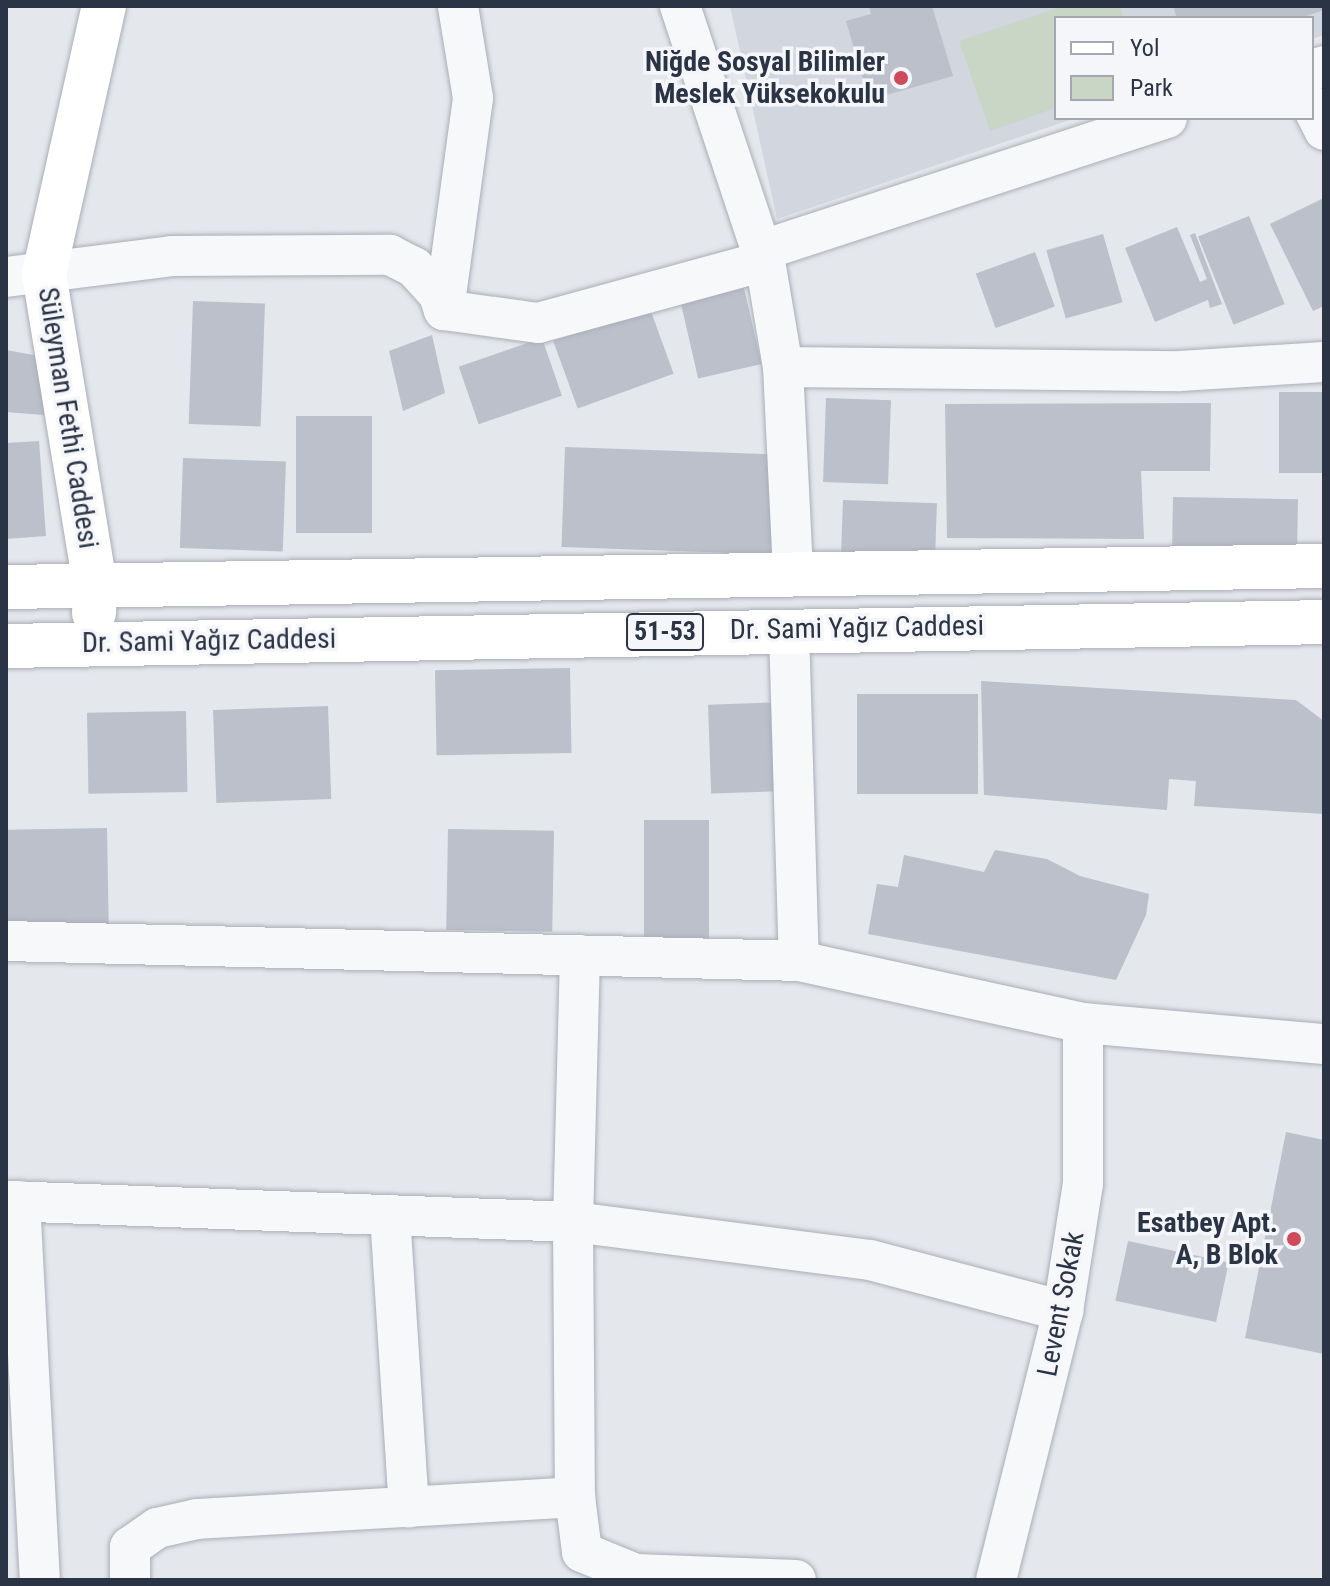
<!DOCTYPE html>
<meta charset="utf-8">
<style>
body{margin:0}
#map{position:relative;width:1330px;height:1586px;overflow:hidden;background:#e4e7ec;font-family:"Roboto Condensed",sans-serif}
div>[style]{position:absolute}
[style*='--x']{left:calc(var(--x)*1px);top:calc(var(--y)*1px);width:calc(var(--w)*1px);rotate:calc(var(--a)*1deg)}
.built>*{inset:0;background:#d2d6de}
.green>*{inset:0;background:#c9d6c5}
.building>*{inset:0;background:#bbc0ca;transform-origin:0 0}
.roads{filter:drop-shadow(0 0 2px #a9aeb7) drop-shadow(0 0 2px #a9aeb7)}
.minor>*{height:40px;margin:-20px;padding:0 20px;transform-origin:20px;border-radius:20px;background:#f7f8fa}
.major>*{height:44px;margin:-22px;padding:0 22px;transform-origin:22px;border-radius:22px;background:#fff}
.dots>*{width:22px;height:22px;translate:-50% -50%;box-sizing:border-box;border:4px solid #f4f6f9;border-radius:50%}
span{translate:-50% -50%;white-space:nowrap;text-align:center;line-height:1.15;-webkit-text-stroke:7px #f4f6f9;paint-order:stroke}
.shield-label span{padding:2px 6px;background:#f4f6f9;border:2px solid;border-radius:6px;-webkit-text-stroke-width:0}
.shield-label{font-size:26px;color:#2b3445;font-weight:700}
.poi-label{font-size:28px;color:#2b3445;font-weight:700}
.right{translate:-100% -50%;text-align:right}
.street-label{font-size:28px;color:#2b3445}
.frame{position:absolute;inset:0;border:8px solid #2b3445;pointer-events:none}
.legend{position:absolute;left:1054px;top:16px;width:260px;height:104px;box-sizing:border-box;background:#f4f6f9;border:2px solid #a4a8b1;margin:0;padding:10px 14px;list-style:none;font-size:24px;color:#2b3445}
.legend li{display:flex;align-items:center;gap:16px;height:40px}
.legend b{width:40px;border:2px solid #a4a8b1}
</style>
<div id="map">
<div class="built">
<i style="clip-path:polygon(730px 6px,1324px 6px,1324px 35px,1312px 39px,1312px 18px,1056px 18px,1056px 118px,1076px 118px,777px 219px)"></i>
</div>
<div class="green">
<i style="clip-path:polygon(1064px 6px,1120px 6px,1124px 18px,1056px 18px,1056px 108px,990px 131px,959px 41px)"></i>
</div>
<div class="building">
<i style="clip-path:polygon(869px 6px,932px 6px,953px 76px,869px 100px,846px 21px,871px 14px)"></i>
<i style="clip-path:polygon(1173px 6px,1324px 6px,1324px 10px,1300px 18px,1177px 18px)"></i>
<i style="clip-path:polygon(1324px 198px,1324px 306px,1313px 311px,1270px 224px)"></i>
<i style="left:1249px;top:216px;width:95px;height:55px;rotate:68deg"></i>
<i style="clip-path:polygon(1177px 227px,1200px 282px,1207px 279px,1190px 235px,1195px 233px,1222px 304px,1210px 308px,1208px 300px,1155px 322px,1125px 248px)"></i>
<i style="left:1103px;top:234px;width:71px;height:59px;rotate:74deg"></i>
<i style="left:1035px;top:252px;width:58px;height:63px;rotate:70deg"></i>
<i style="left:744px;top:288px;width:78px;height:65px;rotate:77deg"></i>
<i style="left:193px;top:301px;width:72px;height:123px;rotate:2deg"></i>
<i style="left:649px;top:306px;width:72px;height:102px;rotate:70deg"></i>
<i style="clip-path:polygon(432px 335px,445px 393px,403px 411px,389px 351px)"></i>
<i style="left:542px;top:338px;width:61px;height:88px;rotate:71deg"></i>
<i style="clip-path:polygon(6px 350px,50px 358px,44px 415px,6px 412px)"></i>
<i style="left:1324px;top:392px;width:81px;height:45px;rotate:90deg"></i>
<i style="left:826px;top:398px;width:65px;height:84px;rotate:2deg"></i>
<i style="clip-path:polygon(1211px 403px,1210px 471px,1141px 471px,1144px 539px,947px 538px,945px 404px)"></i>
<i style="left:296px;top:416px;width:76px;height:117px"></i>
<i style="clip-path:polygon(39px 441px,46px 536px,6px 539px,6px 443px)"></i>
<i style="left:565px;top:447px;width:216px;height:100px;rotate:2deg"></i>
<i style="left:183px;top:458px;width:103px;height:90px;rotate:2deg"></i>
<i style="left:1173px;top:497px;width:125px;height:56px;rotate:1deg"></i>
<i style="left:843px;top:500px;width:94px;height:56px;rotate:2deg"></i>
<i style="left:570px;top:668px;width:85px;height:135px;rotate:89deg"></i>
<i style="clip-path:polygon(981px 681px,1296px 700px,1324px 721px,1324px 814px,1194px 806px,1196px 781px,1169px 779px,1167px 810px,984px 795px)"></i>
<i style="left:857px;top:694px;width:121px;height:100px"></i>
<i style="left:784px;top:702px;width:89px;height:76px;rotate:88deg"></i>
<i style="left:328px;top:706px;width:93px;height:115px;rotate:88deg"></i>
<i style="left:186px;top:711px;width:81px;height:99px;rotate:89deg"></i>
<i style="left:709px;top:820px;width:118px;height:65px;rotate:90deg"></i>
<i style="left:107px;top:828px;width:102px;height:101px;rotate:89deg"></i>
<i style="left:448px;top:829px;width:106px;height:101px;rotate:1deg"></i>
<i style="clip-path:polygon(995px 850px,1047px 859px,1080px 876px,1149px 894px,1146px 915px,1116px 980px,868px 934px,877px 884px,898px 887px,904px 855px,984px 872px)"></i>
<i style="clip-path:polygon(1286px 1132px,1324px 1140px,1324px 1354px,1245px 1338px)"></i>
<i style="left:1128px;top:1241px;width:103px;height:61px;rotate:12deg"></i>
</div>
<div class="roads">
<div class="minor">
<i style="--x:680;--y:6;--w:269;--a:71.6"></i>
<i style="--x:765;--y:261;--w:108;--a:80.4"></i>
<i style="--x:783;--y:367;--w:208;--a:87.2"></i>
<i style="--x:1312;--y:70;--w:13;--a:-18"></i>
<i style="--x:1312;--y:106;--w:27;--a:63"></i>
<i style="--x:763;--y:250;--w:425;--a:-18.1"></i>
<i style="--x:6;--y:277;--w:167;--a:-7.2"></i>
<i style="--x:172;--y:256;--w:218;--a:-0.3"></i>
<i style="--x:390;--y:255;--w:27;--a:27"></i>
<i style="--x:414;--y:267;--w:38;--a:48"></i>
<i style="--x:439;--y:295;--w:16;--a:72"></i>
<i style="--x:444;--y:310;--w:95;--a:7.9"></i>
<i style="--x:538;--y:323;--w:235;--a:-15.3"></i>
<i style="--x:444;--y:310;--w:214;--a:-82.2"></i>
<i style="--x:473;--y:98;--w:93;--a:-99.3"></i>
<i style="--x:783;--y:367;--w:397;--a:0.6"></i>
<i style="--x:1180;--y:371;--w:144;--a:-3.6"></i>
<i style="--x:789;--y:630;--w:331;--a:88.3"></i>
<i style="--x:6;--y:941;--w:793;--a:1.44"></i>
<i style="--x:799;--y:961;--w:291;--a:12.3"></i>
<i style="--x:1083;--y:1023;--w:242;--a:5"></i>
<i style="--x:580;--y:955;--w:267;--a:91.5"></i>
<i style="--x:573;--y:1222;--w:275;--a:89.6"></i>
<i style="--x:575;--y:1497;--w:55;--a:82.7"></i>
<i style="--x:582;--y:1552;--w:58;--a:22.2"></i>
<i style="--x:636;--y:1574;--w:160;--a:2.1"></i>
<i style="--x:6;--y:1201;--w:567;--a:2.12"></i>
<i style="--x:573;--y:1222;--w:299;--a:7.3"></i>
<i style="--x:870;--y:1260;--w:200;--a:14.8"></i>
<i style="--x:20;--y:1201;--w:380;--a:87"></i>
<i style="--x:390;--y:1215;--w:293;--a:86.3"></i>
<i style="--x:130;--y:1580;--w:33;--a:-90"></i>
<i style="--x:130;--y:1547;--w:33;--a:-35"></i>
<i style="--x:157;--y:1528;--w:41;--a:-12.7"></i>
<i style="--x:197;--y:1519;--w:379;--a:-3.3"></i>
<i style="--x:996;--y:1580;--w:277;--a:-76"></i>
<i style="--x:1063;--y:1311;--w:129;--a:-81.1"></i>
<i style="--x:1083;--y:1184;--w:161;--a:-90"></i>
</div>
<div class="major">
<i style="--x:6;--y:587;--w:1318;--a:-0.91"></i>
<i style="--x:94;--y:613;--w:28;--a:-88"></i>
<i style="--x:95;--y:585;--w:315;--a:-99.3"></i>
<i style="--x:44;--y:274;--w:275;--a:-77.4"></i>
<i style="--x:6;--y:646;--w:1318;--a:-1.04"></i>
</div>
</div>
<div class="dots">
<i style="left:901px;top:78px;background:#d1495b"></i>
<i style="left:1294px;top:1239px;background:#d1495b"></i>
</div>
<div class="shield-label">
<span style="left:665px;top:632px">51-53</span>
</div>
<div class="poi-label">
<span class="right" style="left:885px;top:78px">Niğde Sosyal Bilimler<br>Meslek Yüksekokulu</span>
<span class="right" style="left:1278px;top:1239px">Esatbey Apt.<br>A, B Blok</span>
</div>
<div class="street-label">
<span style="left:68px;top:418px;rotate:81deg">Süleyman Fethi Caddesi</span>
<span style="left:857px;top:628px;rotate:-1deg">Dr. Sami Yağız Caddesi</span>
<span style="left:209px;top:641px;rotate:-1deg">Dr. Sami Yağız Caddesi</span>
<span style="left:1061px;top:1304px;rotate:-79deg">Levent Sokak</span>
</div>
<div class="frame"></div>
<ul class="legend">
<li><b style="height:10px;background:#fff"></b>Yol</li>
<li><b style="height:22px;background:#c9d6c5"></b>Park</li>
</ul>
</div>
